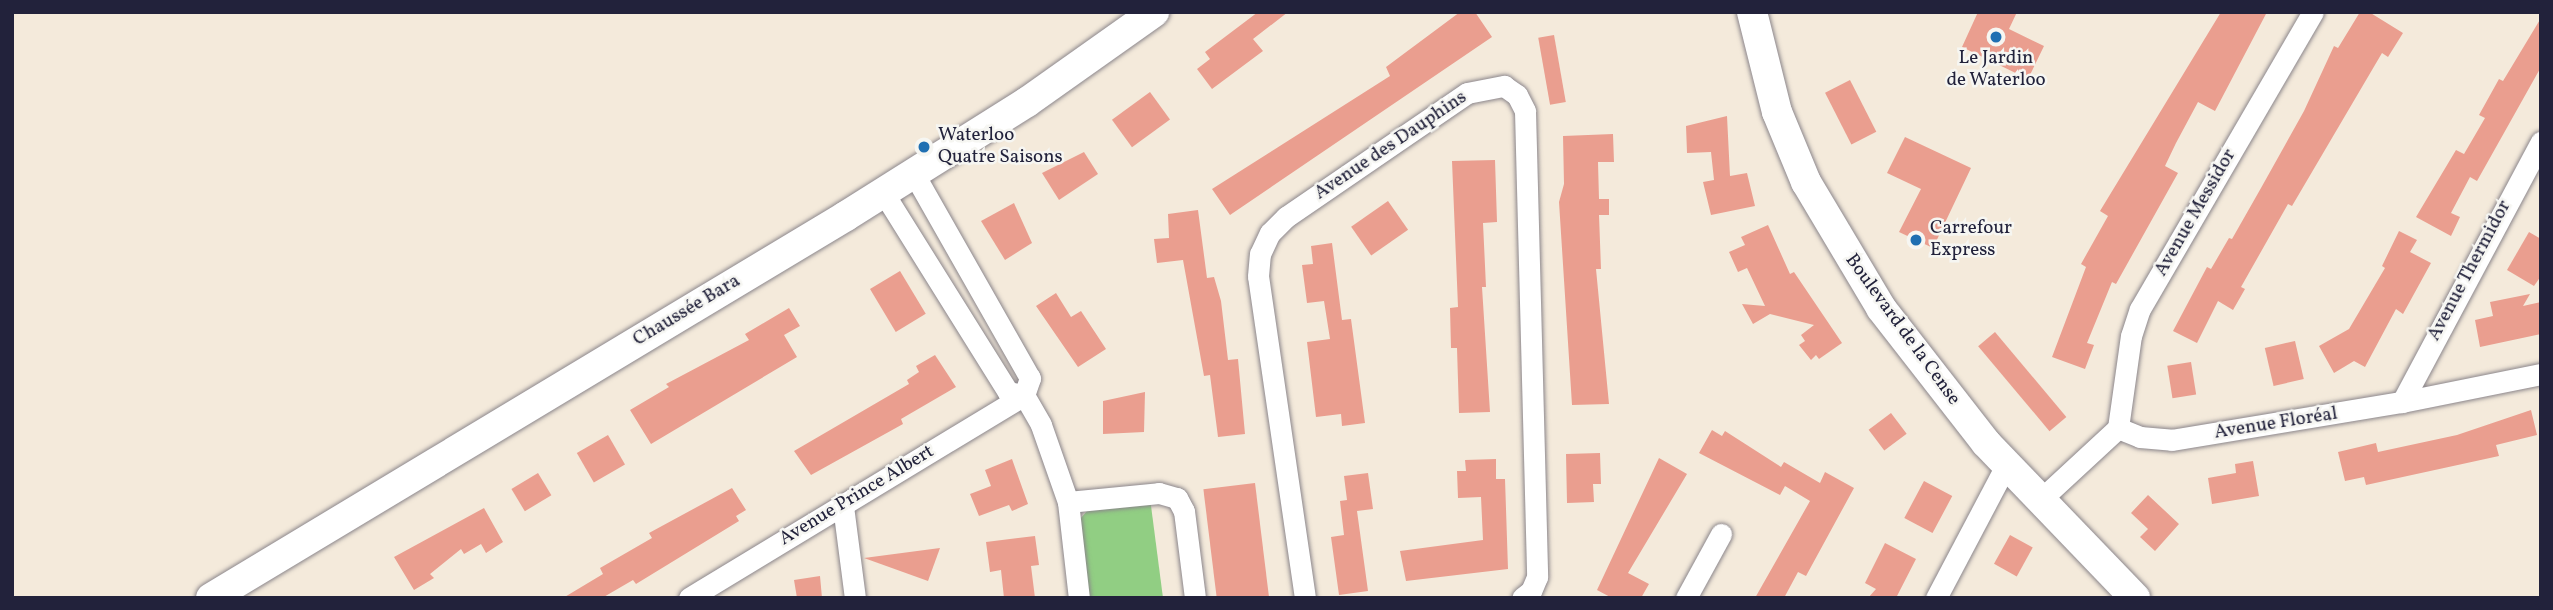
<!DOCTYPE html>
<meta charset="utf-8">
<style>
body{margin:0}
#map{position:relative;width:2553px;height:610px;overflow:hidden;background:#f4eadb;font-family:Vollkorn,serif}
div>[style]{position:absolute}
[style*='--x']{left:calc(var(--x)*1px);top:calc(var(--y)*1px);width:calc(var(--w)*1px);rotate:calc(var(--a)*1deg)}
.green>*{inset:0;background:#91ce83}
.building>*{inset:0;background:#ea9e8f;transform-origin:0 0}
.roads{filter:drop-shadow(0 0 2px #8b868b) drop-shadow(0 0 2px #8b868b)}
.minor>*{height:21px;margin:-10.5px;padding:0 10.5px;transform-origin:10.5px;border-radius:10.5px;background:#fff}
.secondary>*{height:30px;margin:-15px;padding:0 15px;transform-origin:15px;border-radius:15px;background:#fff}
.dots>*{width:19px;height:19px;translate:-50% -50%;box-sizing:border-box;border:4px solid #f6f6f2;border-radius:50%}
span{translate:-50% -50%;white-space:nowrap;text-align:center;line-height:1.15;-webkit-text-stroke:5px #f6f6f2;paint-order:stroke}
.poi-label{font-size:19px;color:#22223b}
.left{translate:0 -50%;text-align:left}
.street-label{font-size:19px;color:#22223b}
.frame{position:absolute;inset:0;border:14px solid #22223b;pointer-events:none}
</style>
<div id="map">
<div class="green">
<i style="clip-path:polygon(1150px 498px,1163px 598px,1085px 598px,1080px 519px,1087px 511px,1105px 505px)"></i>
</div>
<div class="building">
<i style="clip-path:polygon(1258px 12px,1288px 12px,1253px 39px,1263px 51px,1212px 89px,1197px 69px,1210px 59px,1205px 52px)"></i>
<i style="clip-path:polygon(1460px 12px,1475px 12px,1492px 37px,1230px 215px,1212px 189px,1390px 76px,1386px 67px)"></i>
<i style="clip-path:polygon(1978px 12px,2017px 12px,2009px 29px,2044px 46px,2028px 79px,1962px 47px)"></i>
<i style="clip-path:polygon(2221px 12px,2267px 12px,2215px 111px,2198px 102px,2176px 143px,2165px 166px,2178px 173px,2116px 284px,2112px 282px,2087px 343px,2094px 345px,2085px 369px,2052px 357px,2086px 267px,2081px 264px,2108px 216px,2100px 211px)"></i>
<i style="clip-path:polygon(2360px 12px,2369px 12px,2403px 33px,2388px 57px,2382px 53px,2292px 206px,2288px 204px,2241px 287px,2245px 289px,2233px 310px,2218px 301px,2197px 343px,2173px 331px,2207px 267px,2211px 269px,2229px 238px,2232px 239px,2261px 188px,2304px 111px,2334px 46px,2338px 48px)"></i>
<i style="clip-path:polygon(2541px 18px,2541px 67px,2477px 181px,2470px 177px,2451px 213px,2460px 217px,2451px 236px,2416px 217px,2456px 150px,2464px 154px,2485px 118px,2479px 115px,2499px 79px,2503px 81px)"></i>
<i style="left:1554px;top:35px;width:68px;height:16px;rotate:80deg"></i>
<i style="left:1850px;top:80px;width:58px;height:28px;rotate:63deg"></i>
<i style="left:1150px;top:92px;width:34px;height:47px;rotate:54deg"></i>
<i style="clip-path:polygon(1727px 116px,1730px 176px,1747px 173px,1755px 206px,1711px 215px,1703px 182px,1714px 180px,1711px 152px,1687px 153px,1686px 126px)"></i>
<i style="clip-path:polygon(1613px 134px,1614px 162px,1598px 162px,1599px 199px,1609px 199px,1609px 215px,1599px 215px,1601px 269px,1596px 269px,1609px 404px,1572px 405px,1559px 202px,1564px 184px,1563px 136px)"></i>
<i style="clip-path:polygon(1905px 137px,1971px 168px,1933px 248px,1899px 232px,1921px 189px,1887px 173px)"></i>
<i style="clip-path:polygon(1084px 152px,1098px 174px,1059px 200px,1042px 173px)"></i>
<i style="clip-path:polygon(1495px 160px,1497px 222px,1483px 223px,1486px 287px,1482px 287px,1490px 412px,1459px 413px,1457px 348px,1451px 348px,1450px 308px,1458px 307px,1452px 161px)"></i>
<i style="left:1388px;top:201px;width:35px;height:45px;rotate:55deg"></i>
<i style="clip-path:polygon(1014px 203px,1032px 243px,1005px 260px,981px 221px)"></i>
<i style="clip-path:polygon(1198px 210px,1207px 278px,1214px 277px,1221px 301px,1228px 360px,1238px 359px,1245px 434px,1218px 437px,1210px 375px,1204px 376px,1183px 260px,1157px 263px,1154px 239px,1169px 238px,1168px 214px)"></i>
<i style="clip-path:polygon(1768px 225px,1790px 274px,1794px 272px,1842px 343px,1819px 359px,1816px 355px,1811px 360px,1799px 345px,1805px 341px,1801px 335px,1814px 325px,1770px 314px,1753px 324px,1742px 304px,1765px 306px,1747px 268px,1738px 272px,1729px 252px,1745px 245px,1741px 237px)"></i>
<i style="clip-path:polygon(2399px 231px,2417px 240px,2410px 252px,2431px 263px,2403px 314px,2396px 309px,2365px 367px,2354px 361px,2334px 373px,2319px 346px,2349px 329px,2385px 268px,2382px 266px)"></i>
<i style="clip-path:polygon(2529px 232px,2541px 239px,2541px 276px,2534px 286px,2507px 270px)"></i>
<i style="clip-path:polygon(1332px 243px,1342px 320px,1351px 319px,1365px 423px,1342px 426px,1341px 414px,1316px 417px,1307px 342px,1330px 339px,1324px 301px,1307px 303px,1302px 265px,1313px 264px,1311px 246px)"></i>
<i style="left:900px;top:271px;width:50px;height:35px;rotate:59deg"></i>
<i style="clip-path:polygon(1056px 293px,1071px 317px,1081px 311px,1106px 349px,1078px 367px,1036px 306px)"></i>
<i style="clip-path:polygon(2530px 294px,2523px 306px,2541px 302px,2541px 334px,2480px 347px,2475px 320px,2493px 316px,2490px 302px)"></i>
<i style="clip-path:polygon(789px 308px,800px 326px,784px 335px,797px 357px,651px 444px,630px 410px,669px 387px,666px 384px,749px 340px,745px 334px)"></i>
<i style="left:1995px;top:332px;width:111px;height:22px;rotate:50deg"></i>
<i style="left:2295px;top:341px;width:39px;height:31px;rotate:77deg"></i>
<i style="clip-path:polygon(935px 355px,956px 387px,901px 419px,903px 424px,811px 475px,794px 451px,909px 384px,907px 380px,919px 372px,916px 366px)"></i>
<i style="left:2191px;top:362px;width:33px;height:24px;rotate:81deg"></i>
<i style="clip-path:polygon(1145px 392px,1144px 432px,1103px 434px,1103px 401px)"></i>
<i style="clip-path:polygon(2531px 410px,2537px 435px,2496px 445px,2499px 456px,2366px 485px,2364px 477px,2345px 481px,2338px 452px,2376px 443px,2378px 452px,2457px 435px)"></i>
<i style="left:1891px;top:413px;width:26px;height:28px;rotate:53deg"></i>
<i style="clip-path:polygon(1712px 430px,1722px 436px,1725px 431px,1781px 467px,1784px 462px,1820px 483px,1825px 472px,1854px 488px,1806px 576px,1798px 572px,1784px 598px,1755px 598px,1810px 501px,1785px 486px,1780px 495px,1699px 453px)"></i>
<i style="left:608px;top:435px;width:34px;height:36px;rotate:60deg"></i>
<i style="clip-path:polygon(1600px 453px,1601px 484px,1593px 484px,1594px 502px,1567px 503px,1566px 454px)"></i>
<i style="clip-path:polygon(1659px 458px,1687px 474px,1628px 573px,1649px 584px,1641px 598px,1612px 598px,1597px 590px)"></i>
<i style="clip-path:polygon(1012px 459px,1028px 504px,1012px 511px,1009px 505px,979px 516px,970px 494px,991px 486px,985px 470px)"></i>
<i style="clip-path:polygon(1496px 459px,1496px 479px,1505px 479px,1508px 569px,1406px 581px,1400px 551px,1483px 540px,1481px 497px,1458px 498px,1457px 471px,1466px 471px,1465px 460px)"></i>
<i style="clip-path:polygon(2253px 461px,2259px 496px,2212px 504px,2208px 478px,2236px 473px,2235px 464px)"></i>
<i style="left:538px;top:473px;width:26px;height:31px;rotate:59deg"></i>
<i style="clip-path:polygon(1368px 473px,1373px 509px,1357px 511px,1368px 591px,1339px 595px,1331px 537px,1344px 535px,1340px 501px,1347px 500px,1344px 476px)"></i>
<i style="left:1924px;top:481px;width:32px;height:42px;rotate:28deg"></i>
<i style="left:1255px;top:483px;width:116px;height:52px;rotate:83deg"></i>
<i style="clip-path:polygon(732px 488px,746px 510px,736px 516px,739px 521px,636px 584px,633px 580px,602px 598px,563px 598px,603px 574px,600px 568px,652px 538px,649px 533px)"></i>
<i style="clip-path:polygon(2148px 495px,2179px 524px,2155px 551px,2140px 537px,2148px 529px,2131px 513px)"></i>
<i style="clip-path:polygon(484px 508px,503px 542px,486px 553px,481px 544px,464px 554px,461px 549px,430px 574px,434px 578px,414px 590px,394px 557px)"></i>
<i style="left:2010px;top:535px;width:26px;height:33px;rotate:29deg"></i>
<i style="clip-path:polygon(1035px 536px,1039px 565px,1031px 566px,1035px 598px,1004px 598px,1001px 570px,990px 572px,986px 542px)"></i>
<i style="clip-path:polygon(1885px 543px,1916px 559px,1896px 598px,1868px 598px,1876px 589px,1865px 583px)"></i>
<i style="clip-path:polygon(940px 548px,928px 581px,864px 558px)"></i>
<i style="clip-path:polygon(820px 576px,822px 598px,797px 598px,794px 580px)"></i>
</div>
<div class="roads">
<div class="minor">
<i style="--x:914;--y:174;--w:235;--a:60.4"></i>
<i style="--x:1030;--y:378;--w:18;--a:109"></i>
<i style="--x:1024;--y:395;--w:34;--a:60"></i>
<i style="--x:1041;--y:425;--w:82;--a:70.7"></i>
<i style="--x:1068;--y:502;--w:97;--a:83.5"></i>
<i style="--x:883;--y:192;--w:236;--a:58"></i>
<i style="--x:1008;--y:392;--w:16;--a:11"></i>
<i style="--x:2402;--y:402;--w:295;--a:-61.9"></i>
<i style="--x:2118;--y:428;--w:93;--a:-82"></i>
<i style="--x:2131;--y:336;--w:28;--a:-72"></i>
<i style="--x:2140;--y:309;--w:344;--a:-59.8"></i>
<i style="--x:1068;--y:502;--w:91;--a:-5.6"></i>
<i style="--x:1159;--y:493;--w:19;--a:16"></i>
<i style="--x:1177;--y:498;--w:15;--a:62"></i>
<i style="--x:1184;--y:511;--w:88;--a:82.8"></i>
<i style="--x:2038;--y:502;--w:109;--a:-42.8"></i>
<i style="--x:2118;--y:428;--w:24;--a:22"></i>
<i style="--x:2140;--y:437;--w:32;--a:5"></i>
<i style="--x:2172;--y:440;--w:233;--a:-9.4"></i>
<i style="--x:2402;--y:402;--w:142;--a:-11.4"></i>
<i style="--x:843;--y:506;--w:93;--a:82.6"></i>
<i style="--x:689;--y:598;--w:392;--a:-31.2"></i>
<i style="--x:1305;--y:598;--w:325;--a:-98.3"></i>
<i style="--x:1258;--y:276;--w:22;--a:-85"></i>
<i style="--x:1260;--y:254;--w:23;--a:-65"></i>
<i style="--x:1270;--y:233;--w:23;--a:-45"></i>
<i style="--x:1286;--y:217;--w:219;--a:-34.4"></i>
<i style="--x:1467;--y:93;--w:38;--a:-11"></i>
<i style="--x:1504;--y:86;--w:16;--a:35"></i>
<i style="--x:1517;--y:95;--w:18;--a:63"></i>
<i style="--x:1525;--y:111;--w:466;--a:88.5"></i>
<i style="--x:1537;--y:577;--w:15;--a:113"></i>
<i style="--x:1531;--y:591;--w:11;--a:142"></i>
<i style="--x:1686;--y:598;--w:73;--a:-61.3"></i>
<i style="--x:1936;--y:598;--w:150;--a:-62.2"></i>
</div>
<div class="secondary">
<i style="--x:1752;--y:12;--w:103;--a:76"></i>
<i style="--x:1777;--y:112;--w:76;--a:67.5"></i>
<i style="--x:1806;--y:182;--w:147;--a:59.2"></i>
<i style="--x:1881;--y:308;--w:171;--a:52.1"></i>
<i style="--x:1986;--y:443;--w:215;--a:46.1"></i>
<i style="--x:211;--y:598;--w:741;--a:-31.03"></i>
<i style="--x:846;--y:216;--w:214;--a:-32.2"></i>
<i style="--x:1027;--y:102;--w:156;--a:-35.3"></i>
</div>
</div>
<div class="dots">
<i style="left:1996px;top:37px;background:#1f6fb2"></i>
<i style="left:924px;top:147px;background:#1f6fb2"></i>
<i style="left:1916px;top:240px;background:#1f6fb2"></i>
</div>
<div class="poi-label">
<span style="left:1996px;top:70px">Le Jardin<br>de Waterloo</span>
<span class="left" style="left:938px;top:147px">Waterloo<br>Quatre Saisons</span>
<span class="left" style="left:1930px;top:240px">Carrefour<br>Express</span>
</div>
<div class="street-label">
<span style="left:1391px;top:146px;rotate:-34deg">Avenue des Dauphins</span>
<span style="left:2196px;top:213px;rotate:-60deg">Avenue Messidor</span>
<span style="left:2470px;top:271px;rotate:-62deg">Avenue Thermidor</span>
<span style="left:687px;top:311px;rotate:-31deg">Chaussée Bara</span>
<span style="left:1902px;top:330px;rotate:54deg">Boulevard de la Cense</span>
<span style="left:2276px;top:424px;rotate:-9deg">Avenue Floréal</span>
<span style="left:857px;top:496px;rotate:-31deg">Avenue Prince Albert</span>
</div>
<div class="frame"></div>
</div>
